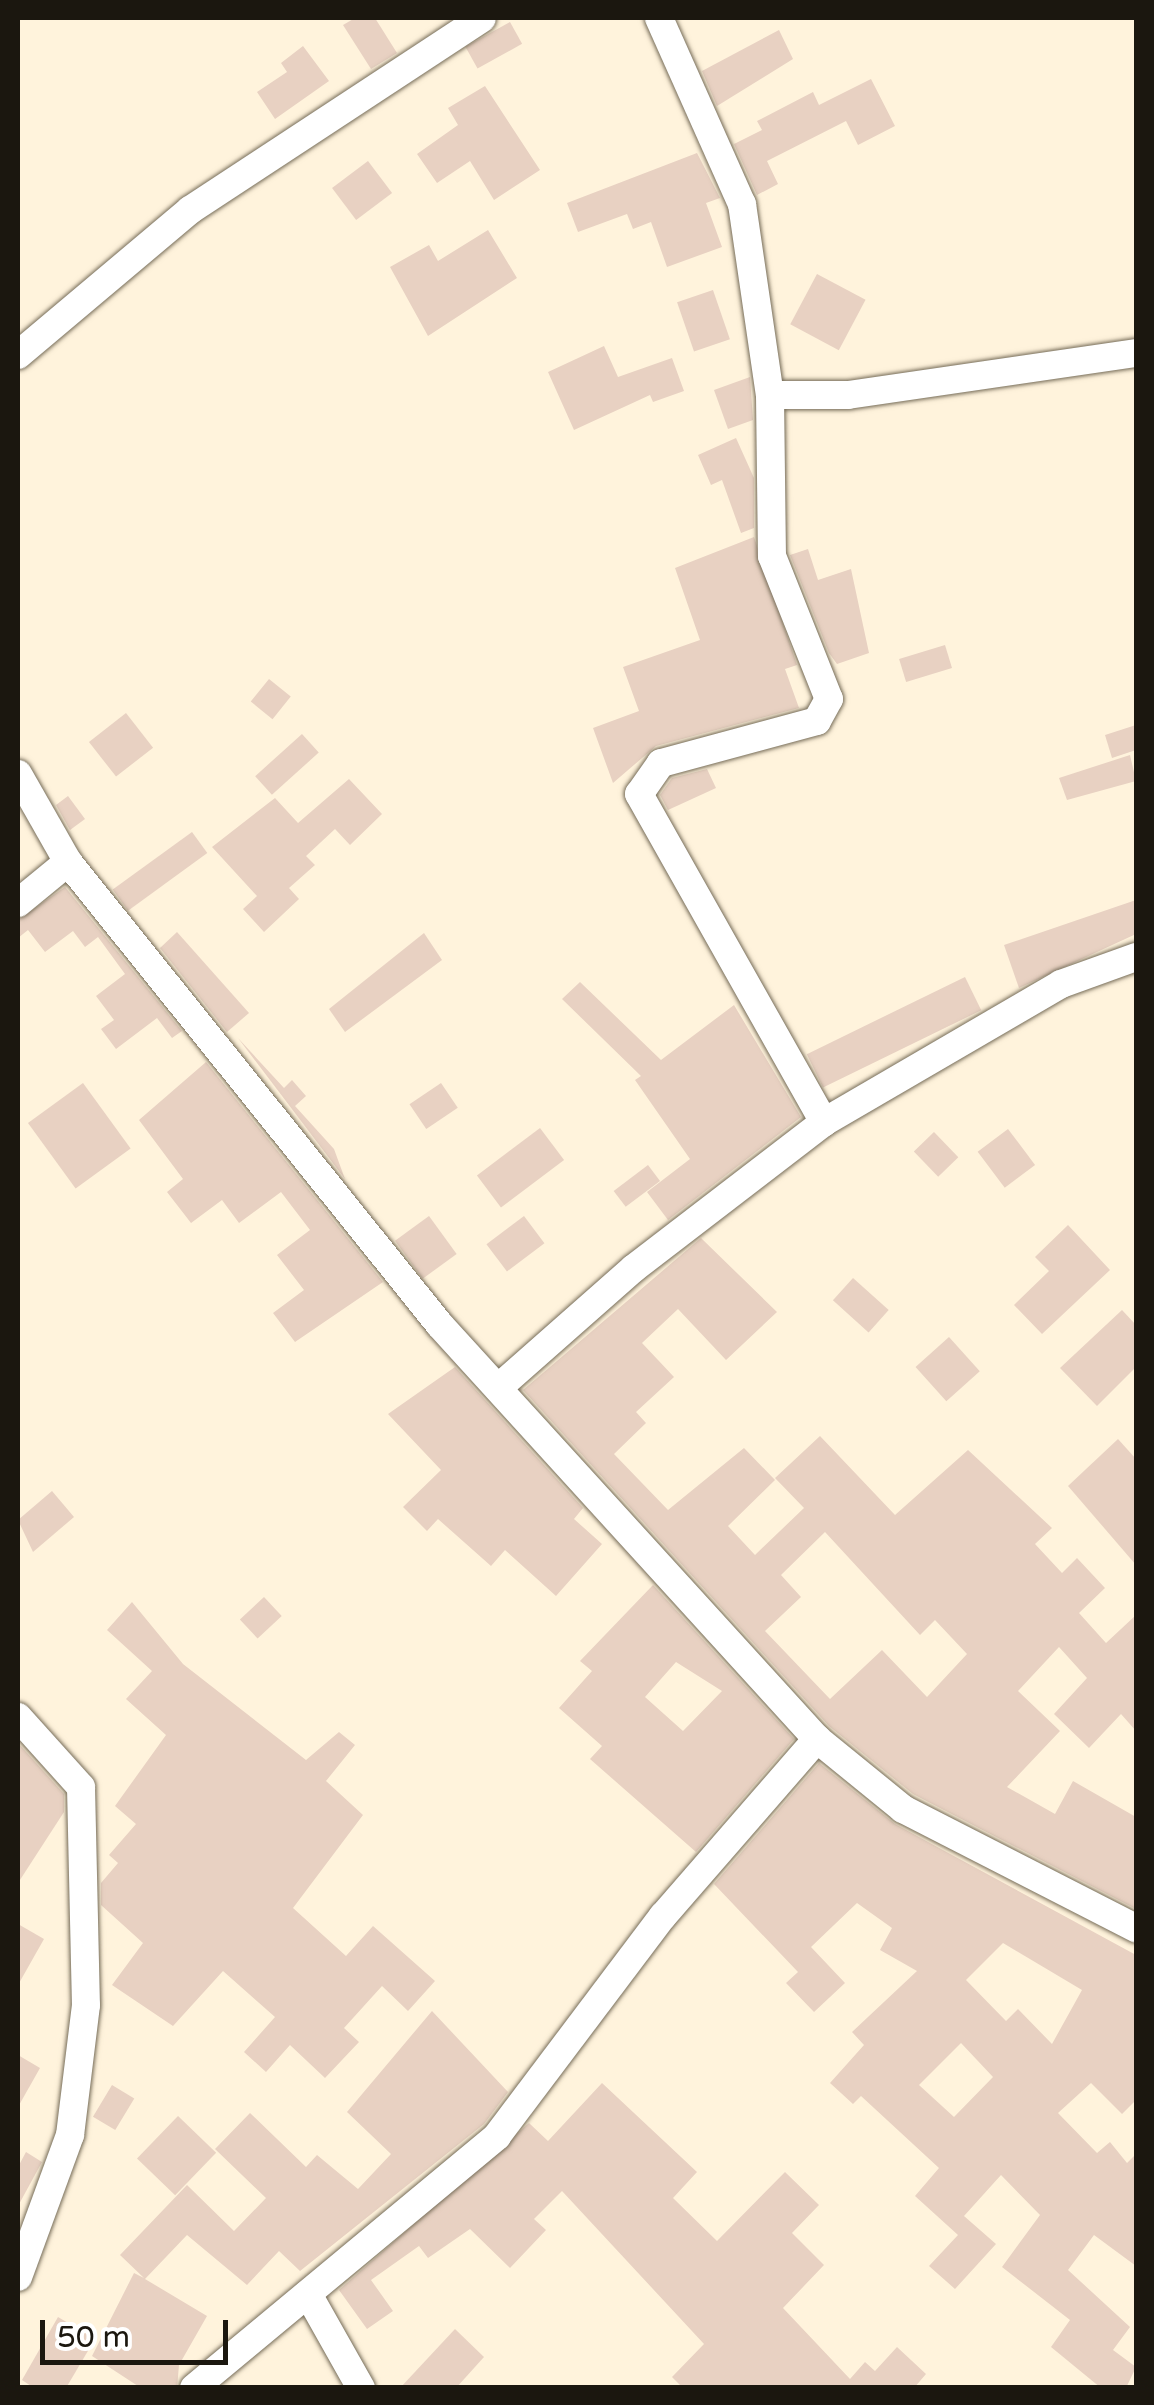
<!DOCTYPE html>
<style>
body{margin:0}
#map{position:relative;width:1154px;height:2405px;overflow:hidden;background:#fff3dc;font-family:"Varela Round",sans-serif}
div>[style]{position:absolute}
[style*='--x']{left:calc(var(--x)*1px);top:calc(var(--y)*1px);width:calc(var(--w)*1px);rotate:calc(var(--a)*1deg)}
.building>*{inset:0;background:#e8d1c2;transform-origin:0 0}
.roads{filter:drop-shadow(0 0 2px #766c58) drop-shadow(0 0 2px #766c58)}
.minor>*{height:28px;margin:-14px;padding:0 14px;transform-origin:14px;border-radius:14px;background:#fff}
span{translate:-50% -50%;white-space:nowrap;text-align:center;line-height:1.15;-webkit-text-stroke:10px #fff;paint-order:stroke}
.frame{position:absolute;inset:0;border:20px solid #1b170f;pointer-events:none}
.scale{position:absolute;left:40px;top:2320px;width:188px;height:45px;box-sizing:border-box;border:5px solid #1b170f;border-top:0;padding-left:12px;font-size:30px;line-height:35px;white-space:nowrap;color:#1b170f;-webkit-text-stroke:8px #fff;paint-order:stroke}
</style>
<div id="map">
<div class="building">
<i style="clip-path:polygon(355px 18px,375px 18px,397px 53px,371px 69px,343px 25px)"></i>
<i style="left:510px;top:22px;width:25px;height:51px;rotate:61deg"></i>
<i style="clip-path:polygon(779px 30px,793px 59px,717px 106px,702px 71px)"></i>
<i style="clip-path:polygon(303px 46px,329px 81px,275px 119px,257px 92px,287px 72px,281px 63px)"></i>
<i style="clip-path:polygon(871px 79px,895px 126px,858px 145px,846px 121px,767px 161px,778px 184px,757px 195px,734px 144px,762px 130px,757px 121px,813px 92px,819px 105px)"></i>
<i style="clip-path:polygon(485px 86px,540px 170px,494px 200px,470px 161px,437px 183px,417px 154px,458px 125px,448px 108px)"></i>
<i style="clip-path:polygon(697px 153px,720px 198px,706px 203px,722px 247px,667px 267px,651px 222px,633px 229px,627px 214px,578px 232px,567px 203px)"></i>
<i style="left:368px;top:161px;width:40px;height:45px;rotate:53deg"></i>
<i style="clip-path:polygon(488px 230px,517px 278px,428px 336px,390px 267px,429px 245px,438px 261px)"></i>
<i style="left:817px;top:274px;width:55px;height:57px;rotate:28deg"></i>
<i style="left:713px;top:290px;width:52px;height:38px;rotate:71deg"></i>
<i style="clip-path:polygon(604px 346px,618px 377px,672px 358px,684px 391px,653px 402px,650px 395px,574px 430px,548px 372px)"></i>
<i style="clip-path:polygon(750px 377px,753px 420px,728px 429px,714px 390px)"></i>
<i style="clip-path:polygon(736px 438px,754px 478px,754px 528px,741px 533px,722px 480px,711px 485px,698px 455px)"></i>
<i style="clip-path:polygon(754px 537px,797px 665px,785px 669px,799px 708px,656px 746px,613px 783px,593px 728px,639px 711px,623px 667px,700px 640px,675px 568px)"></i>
<i style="clip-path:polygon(808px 549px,818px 580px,851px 569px,869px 653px,837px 664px,829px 653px,790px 555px)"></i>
<i style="left:945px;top:645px;width:24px;height:48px;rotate:73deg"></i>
<i style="left:269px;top:679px;width:28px;height:29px;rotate:39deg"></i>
<i style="left:126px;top:713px;width:44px;height:47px;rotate:52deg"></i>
<i style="clip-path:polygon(1136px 725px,1136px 750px,1112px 758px,1105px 735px)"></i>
<i style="left:302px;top:734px;width:25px;height:63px;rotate:48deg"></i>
<i style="clip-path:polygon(1130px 755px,1136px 781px,1067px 800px,1059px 778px)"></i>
<i style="clip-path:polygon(707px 769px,716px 788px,668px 810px,660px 795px,672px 778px)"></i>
<i style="clip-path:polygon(349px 779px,382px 814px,350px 845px,335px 829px,306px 856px,315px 865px,289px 888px,299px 899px,264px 932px,243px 909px,257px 896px,212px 847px,275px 798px,298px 823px)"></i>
<i style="clip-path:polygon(68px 796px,85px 819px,70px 830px,56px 805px)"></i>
<i style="left:192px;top:832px;width:26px;height:98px;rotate:54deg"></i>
<i style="clip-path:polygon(65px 887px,182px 1031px,172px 1038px,157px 1018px,116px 1049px,101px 1029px,114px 1020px,96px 996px,125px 974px,98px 937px,85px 947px,73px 931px,45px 952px,28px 930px,18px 938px,18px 920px)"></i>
<i style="clip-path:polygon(1136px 900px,1136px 934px,1019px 988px,1004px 945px)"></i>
<i style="clip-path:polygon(177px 932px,249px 1013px,227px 1032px,160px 948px)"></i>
<i style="clip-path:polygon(424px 933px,442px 960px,345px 1032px,329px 1009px)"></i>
<i style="left:965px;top:977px;width:37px;height:176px;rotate:64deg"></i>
<i style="clip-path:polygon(580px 982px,661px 1060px,734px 1005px,801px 1117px,668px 1220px,647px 1192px,690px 1159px,635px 1080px,641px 1076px,562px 999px)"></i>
<i style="clip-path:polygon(238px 1038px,284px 1088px,292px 1080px,306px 1096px,295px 1106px,334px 1149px,345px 1179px)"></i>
<i style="clip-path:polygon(206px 1062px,383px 1282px,295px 1342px,273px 1313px,304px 1290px,277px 1255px,310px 1230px,281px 1192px,239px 1223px,222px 1200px,191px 1223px,167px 1192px,183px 1179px,139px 1120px)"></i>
<i style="left:83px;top:1083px;width:81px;height:68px;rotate:54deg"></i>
<i style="left:441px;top:1083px;width:30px;height:38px;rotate:56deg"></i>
<i style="left:540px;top:1128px;width:40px;height:79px;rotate:53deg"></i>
<i style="left:1008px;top:1129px;width:45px;height:38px;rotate:53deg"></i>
<i style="left:934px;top:1132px;width:35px;height:28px;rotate:46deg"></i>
<i style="left:648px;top:1165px;width:20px;height:43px;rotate:53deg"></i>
<i style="left:429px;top:1216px;width:47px;height:42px;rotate:54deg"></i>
<i style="left:524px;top:1216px;width:34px;height:47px;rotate:53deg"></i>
<i style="clip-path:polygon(1068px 1225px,1110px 1270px,1042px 1334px,1014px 1305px,1049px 1271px,1035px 1257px)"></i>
<i style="clip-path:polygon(evenodd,701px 1238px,777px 1312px,726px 1360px,678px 1309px,642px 1343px,674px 1377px,636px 1412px,646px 1423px,614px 1454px,668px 1510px,744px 1448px,775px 1480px,728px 1526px,755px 1555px,804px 1508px,775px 1478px,820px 1436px,895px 1515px,968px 1450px,1052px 1528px,1035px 1544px,1062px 1573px,1077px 1558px,1105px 1588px,1079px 1613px,1106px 1643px,1136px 1615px,1136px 1731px,1121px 1714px,1089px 1748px,1054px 1714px,1087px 1678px,1059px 1647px,1018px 1691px,1060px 1731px,1007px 1787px,1055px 1814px,1073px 1781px,1136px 1817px,1136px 1909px,913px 1794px,829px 1726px,523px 1390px,701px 1238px,825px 1532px,920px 1635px,935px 1620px,967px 1654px,927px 1697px,882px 1650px,830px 1699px,765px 1631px,801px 1597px,781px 1575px,825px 1532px)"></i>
<i style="left:853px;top:1278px;width:48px;height:30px;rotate:42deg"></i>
<i style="clip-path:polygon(1122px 1310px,1136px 1325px,1136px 1367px,1097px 1406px,1060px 1368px)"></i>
<i style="left:949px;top:1337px;width:46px;height:45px;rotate:48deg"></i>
<i style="clip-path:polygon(455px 1367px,583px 1508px,574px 1519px,602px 1544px,556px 1596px,505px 1550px,491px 1566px,438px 1519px,427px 1531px,403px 1507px,441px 1470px,388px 1414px)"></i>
<i style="clip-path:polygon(1118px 1439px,1136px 1459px,1136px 1565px,1068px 1486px)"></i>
<i style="clip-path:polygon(52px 1491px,74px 1517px,33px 1552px,18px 1520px)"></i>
<i style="clip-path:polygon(evenodd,653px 1585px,794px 1739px,696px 1852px,590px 1759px,602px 1746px,559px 1708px,592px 1671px,580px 1661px,653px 1585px,676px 1662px,722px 1691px,683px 1731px,645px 1697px,676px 1662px)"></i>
<i style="left:264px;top:1597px;width:26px;height:33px;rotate:47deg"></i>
<i style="clip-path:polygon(132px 1602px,183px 1664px,306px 1760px,339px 1732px,355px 1745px,326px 1781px,363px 1815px,293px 1908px,346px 1956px,373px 1926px,435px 1981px,408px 2011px,382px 1986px,344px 2028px,359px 2042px,325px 2078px,290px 2045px,266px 2072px,244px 2052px,275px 2017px,223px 1971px,173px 2026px,112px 1985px,143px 1943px,101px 1905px,101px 1883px,118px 1863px,109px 1855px,136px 1824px,115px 1806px,166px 1735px,126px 1699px,152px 1671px,107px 1630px)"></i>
<i style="clip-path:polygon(18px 1743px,64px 1794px,64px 1812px,18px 1883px)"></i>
<i style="clip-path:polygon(evenodd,819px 1763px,895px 1824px,1136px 1955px,1136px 2100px,1122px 2114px,1091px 2083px,1058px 2113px,1097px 2153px,1110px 2142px,1127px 2163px,1136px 2154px,1136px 2266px,1094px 2235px,1068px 2270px,1130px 2327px,1113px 2350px,1136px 2367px,1126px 2388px,1101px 2388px,1051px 2347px,1070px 2320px,1002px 2267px,1040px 2215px,1001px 2175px,964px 2216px,996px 2244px,955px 2289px,929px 2266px,958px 2235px,915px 2196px,939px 2168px,861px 2096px,853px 2104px,830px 2083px,864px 2045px,852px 2032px,917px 1971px,880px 1950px,892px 1928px,857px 1903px,811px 1947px,845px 1983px,814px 2012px,786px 1983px,798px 1972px,714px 1884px,819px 1763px,1003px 1943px,1082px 1990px,1052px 2044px,1018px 2009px,1006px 2021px,966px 1980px,1003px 1943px,819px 1763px,961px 2043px,993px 2077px,954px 2117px,919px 2085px,961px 2043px)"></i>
<i style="clip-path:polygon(18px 1924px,44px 1939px,18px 1985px)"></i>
<i style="clip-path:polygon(432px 2011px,508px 2092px,484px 2124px,300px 2271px,279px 2251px,247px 2285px,187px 2235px,145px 2279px,207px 2316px,179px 2365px,177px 2388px,141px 2388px,92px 2356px,134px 2273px,144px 2278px,120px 2255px,187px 2185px,234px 2231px,266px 2198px,215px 2149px,250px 2113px,306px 2167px,317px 2155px,358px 2189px,391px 2154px,347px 2112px)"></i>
<i style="clip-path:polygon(18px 2055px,40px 2068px,18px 2107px)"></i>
<i style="clip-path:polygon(602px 2083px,697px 2172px,673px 2198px,717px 2241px,785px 2172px,819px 2205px,792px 2233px,824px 2265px,783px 2308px,850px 2379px,865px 2362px,875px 2371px,897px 2347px,926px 2374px,914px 2388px,683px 2388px,672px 2377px,704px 2344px,562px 2191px,534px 2219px,546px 2230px,510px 2268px,470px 2229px,428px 2258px,419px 2246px,371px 2280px,393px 2311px,367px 2329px,339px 2290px,529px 2123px,548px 2141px)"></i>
<i style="left:112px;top:2085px;width:26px;height:37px;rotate:31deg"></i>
<i style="left:178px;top:2116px;width:53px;height:59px;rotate:44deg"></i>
<i style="clip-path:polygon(26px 2152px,42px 2162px,18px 2206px,18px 2167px)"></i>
<i style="clip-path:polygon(58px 2317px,95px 2339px,66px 2388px,34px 2388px,22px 2380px)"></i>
<i style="clip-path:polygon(455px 2329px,484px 2357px,456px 2388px,400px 2388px)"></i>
</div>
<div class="roads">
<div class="minor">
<i style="--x:659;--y:18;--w:204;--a:66"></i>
<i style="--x:742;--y:204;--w:193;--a:81.7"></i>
<i style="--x:770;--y:395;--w:161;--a:89.3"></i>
<i style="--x:772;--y:556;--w:154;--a:68.3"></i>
<i style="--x:829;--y:699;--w:25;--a:119"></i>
<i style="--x:817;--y:721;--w:162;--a:164.9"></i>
<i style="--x:661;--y:763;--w:38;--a:125"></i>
<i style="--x:639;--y:794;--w:377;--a:60.6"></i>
<i style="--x:18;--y:355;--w:225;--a:-40.1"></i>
<i style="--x:190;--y:210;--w:349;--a:-33.3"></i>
<i style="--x:770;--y:395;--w:78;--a:0"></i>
<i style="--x:848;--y:395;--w:291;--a:-8.3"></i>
<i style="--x:18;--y:774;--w:101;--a:60.4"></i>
<i style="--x:68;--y:862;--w:593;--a:51.23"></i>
<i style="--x:439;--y:1324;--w:561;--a:47.67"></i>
<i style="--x:817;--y:1739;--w:111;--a:39.1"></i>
<i style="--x:903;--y:1809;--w:262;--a:27.1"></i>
<i style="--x:18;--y:903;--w:65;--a:-39.4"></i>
<i style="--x:498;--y:1388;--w:181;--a:-41.4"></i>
<i style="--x:634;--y:1268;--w:240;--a:-37.5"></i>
<i style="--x:824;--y:1122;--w:274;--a:-30.2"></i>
<i style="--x:1061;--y:984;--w:80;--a:-19.8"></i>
<i style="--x:18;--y:1717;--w:94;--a:48"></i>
<i style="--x:81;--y:1787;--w:218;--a:88.7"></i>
<i style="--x:86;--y:2005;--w:131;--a:97"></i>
<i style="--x:70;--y:2135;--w:151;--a:110.1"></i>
<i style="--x:308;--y:2294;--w:108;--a:60.6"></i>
<i style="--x:194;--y:2388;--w:394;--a:-39.7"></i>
<i style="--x:497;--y:2136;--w:276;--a:-53"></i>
<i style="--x:663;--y:1916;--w:235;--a:-49"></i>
</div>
</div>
<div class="frame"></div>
<div class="scale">50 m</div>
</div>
